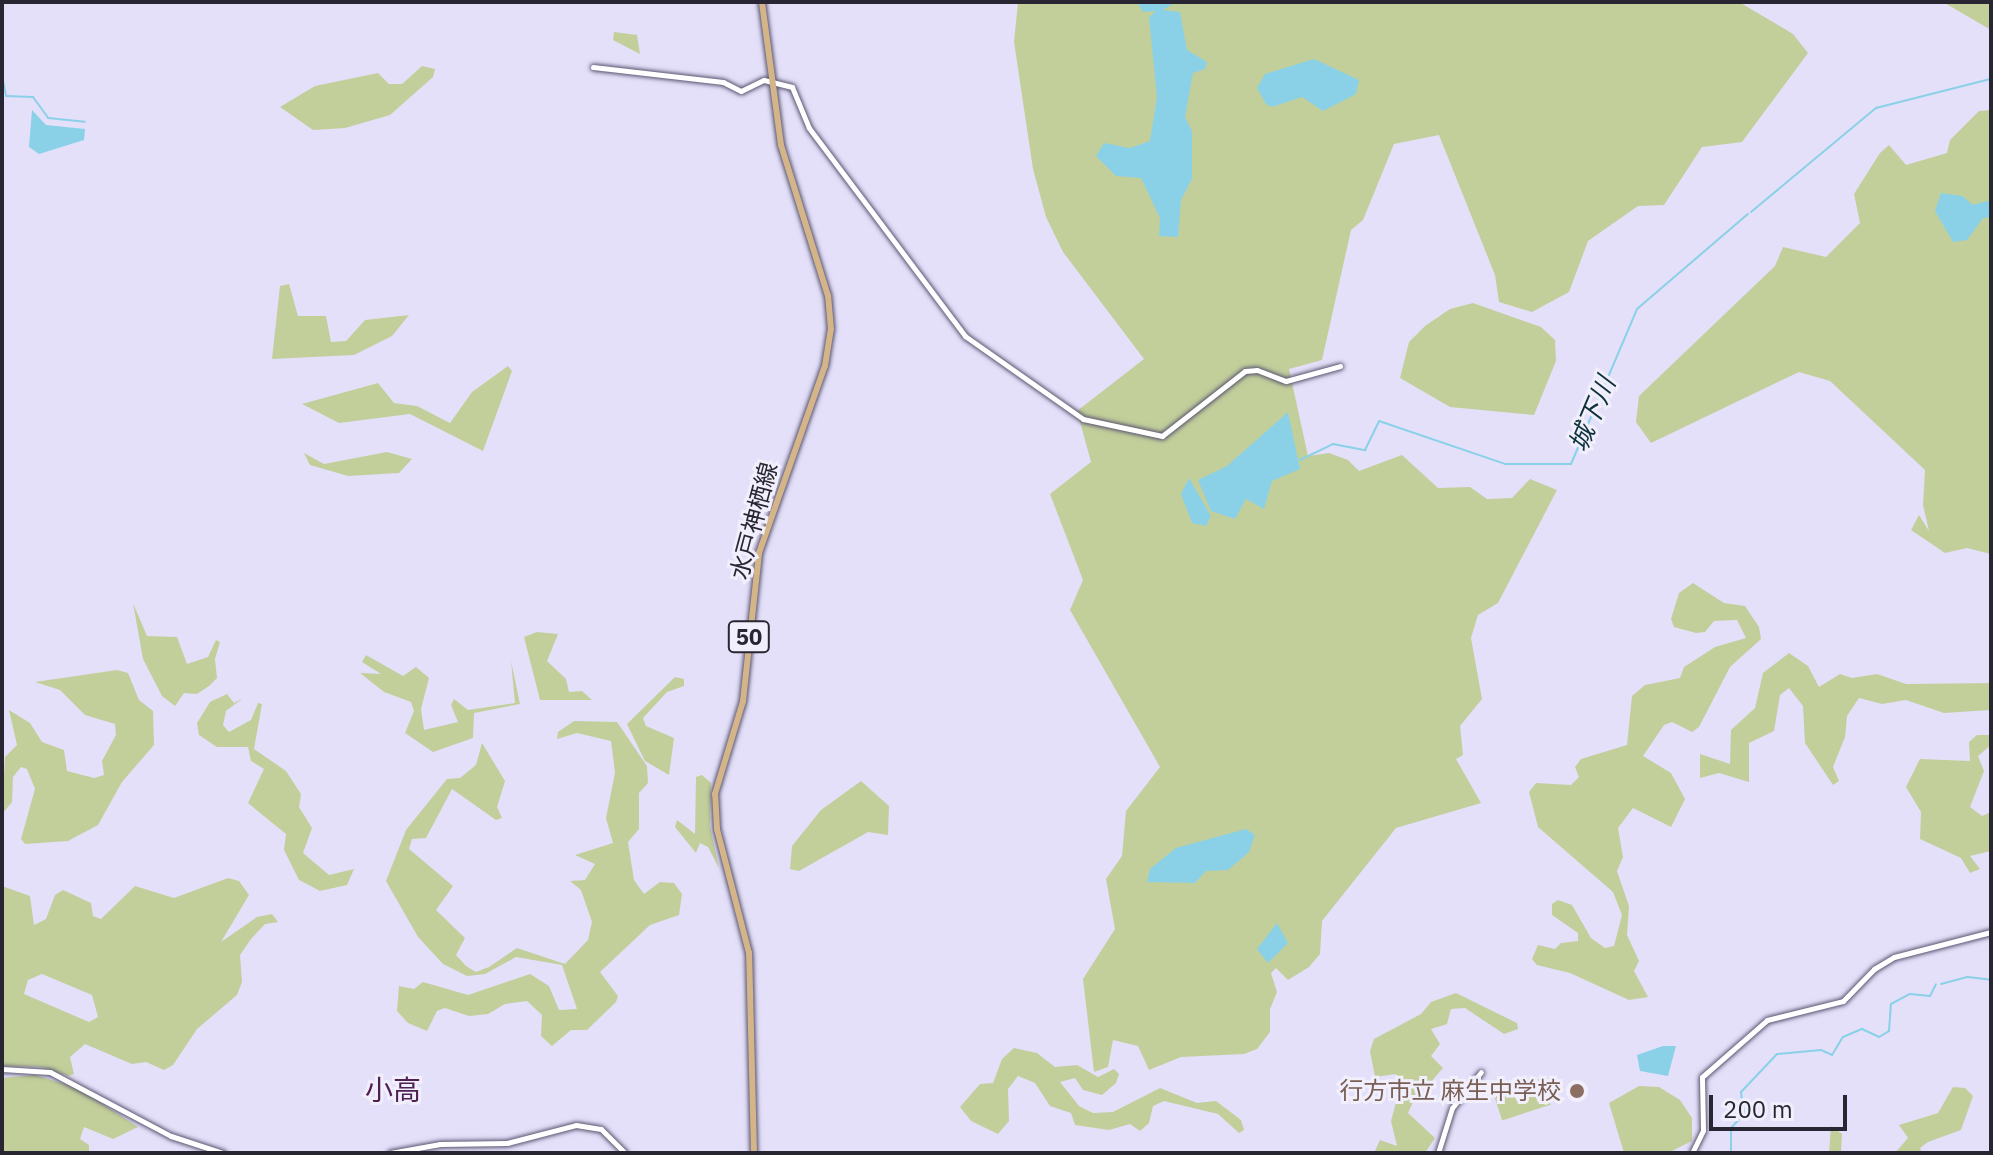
<!DOCTYPE html>
<meta charset="utf-8">
<style>
body{margin:0}
#map{position:relative;width:1993px;height:1155px;overflow:hidden;background:#e4e0fa;font-family:"IBM Plex Sans","Noto Sans JP",sans-serif}
div>[style]{position:absolute}
[style*='--x']{left:calc(var(--x)*1px);top:calc(var(--y)*1px);width:calc(var(--w)*1px);rotate:calc(var(--a)*1deg)}
.green>*{inset:0;background:#c2cf9b;transform-origin:0 0}
.water>*{inset:0;background:#8ad1e8}
.stream>*{height:2px;margin:-1px;padding:0 1px;transform-origin:1px;border-radius:1px;background:#8ad1e8}
.roads{filter:drop-shadow(0 0 2px #5b5671) drop-shadow(0 0 2px #5b5671)}
.minor>*{height:5px;margin:-2.5px;padding:0 2.5px;transform-origin:2.5px;border-radius:2.5px;background:#fff}
.major>*{height:6px;margin:-3px;padding:0 3px;transform-origin:3px;border-radius:3px;background:#d4b589}
.dots>*{width:22px;height:22px;translate:-50% -50%;box-sizing:border-box;border:4px solid #f1effc;border-radius:50%}
span{translate:-50% -50%;white-space:nowrap;text-align:center;line-height:1.15;-webkit-text-stroke:6px #f1effc;paint-order:stroke}
.shield-label span{padding:2px 6px;background:#f1effc;border:2px solid;border-radius:6px;-webkit-text-stroke-width:0}
.shield-label{font-size:22px;color:#282632;font-weight:700}
.street-label{font-size:24px;color:#282632}
.education-label{font-size:24px;color:#785e54}
.right{translate:-100% -50%;text-align:right}
.water-label{font-size:26px;color:#0e313b;font-style:italic}
.quarter-label{font-size:28px;color:#4f2153}
.frame{position:absolute;inset:0;border:4px solid #282632;pointer-events:none}
.scale{position:absolute;left:1709px;top:1095px;width:138px;height:36px;box-sizing:border-box;border:4px solid #282632;border-top:0;padding-left:10px;font-size:24px;line-height:28px;white-space:nowrap;color:#282632;-webkit-text-stroke:6px #f1effc;paint-order:stroke}
</style>
<div id="map">
<div class="green">
<i style="clip-path:polygon(1018px 2px,1739px 2px,1793px 34px,1808px 53px,1742px 142px,1702px 147px,1664px 205px,1638px 206px,1588px 241px,1569px 292px,1532px 312px,1499px 302px,1495px 275px,1439px 135px,1394px 144px,1363px 220px,1351px 230px,1322px 360px,1289px 369px,1308px 456px,1329px 453px,1348px 460px,1359px 471px,1402px 455px,1438px 488px,1470px 487px,1487px 499px,1512px 498px,1530px 479px,1557px 490px,1498px 603px,1478px 615px,1471px 638px,1482px 699px,1460px 726px,1463px 755px,1456px 759px,1481px 803px,1396px 828px,1322px 921px,1320px 954px,1309px 967px,1288px 980px,1276px 968px,1271px 973px,1277px 992px,1270px 1009px,1270px 1032px,1257px 1049px,1244px 1054px,1181px 1057px,1149px 1070px,1138px 1046px,1113px 1040px,1108px 1067px,1094px 1072px,1083px 979px,1115px 929px,1106px 879px,1122px 856px,1126px 811px,1160px 767px,1070px 610px,1083px 580px,1050px 494px,1091px 462px,1077px 411px,1144px 359px,1063px 252px,1046px 217px,1033px 169px,1014px 42px)"></i>
<i style="clip-path:polygon(1943px 2px,1991px 2px,1991px 30px)"></i>
<i style="clip-path:polygon(614px 32px,637px 35px,640px 54px,613px 40px)"></i>
<i style="clip-path:polygon(422px 66px,435px 69px,433px 77px,390px 115px,345px 128px,313px 130px,280px 107px,315px 86px,378px 73px,389px 84px,402px 84px)"></i>
<i style="clip-path:polygon(1991px 110px,1991px 554px,1967px 548px,1945px 553px,1911px 530px,1919px 515px,1929px 531px,1923px 505px,1925px 470px,1830px 381px,1799px 372px,1651px 443px,1636px 422px,1639px 396px,1775px 266px,1783px 247px,1826px 257px,1860px 223px,1854px 194px,1880px 153px,1889px 145px,1906px 165px,1947px 153px,1950px 140px,1979px 111px)"></i>
<i style="clip-path:polygon(289px 284px,298px 316px,326px 316px,331px 342px,346px 341px,365px 320px,409px 315px,392px 336px,354px 355px,272px 359px,280px 286px)"></i>
<i style="clip-path:polygon(1473px 303px,1541px 327px,1555px 340px,1556px 361px,1534px 415px,1450px 407px,1400px 378px,1409px 342px,1425px 326px,1450px 309px)"></i>
<i style="clip-path:polygon(508px 366px,512px 371px,483px 451px,410px 414px,339px 423px,302px 404px,378px 383px,394px 403px,417px 406px,450px 423px,472px 392px)"></i>
<i style="clip-path:polygon(387px 452px,412px 459px,399px 473px,348px 476px,310px 465px,304px 453px,324px 464px)"></i>
<i style="clip-path:polygon(1693px 583px,1724px 603px,1745px 606px,1759px 627px,1761px 639px,1730px 667px,1699px 727px,1692px 732px,1672px 722px,1664px 725px,1643px 756px,1671px 773px,1685px 799px,1671px 827px,1633px 808px,1618px 828px,1623px 857px,1617px 871px,1629px 906px,1627px 935px,1639px 961px,1634px 971px,1648px 997px,1629px 1000px,1570px 973px,1537px 965px,1532px 959px,1538px 945px,1555px 949px,1561px 943px,1578px 941px,1578px 933px,1552px 915px,1552px 904px,1558px 900px,1572px 905px,1591px 938px,1605px 948px,1614px 946px,1622px 915px,1613px 892px,1538px 827px,1529px 792px,1536px 783px,1571px 785px,1579px 777px,1575px 767px,1581px 759px,1627px 745px,1632px 696px,1645px 685px,1680px 678px,1684px 667px,1715px 647px,1746px 638px,1737px 620px,1714px 621px,1705px 632px,1696px 633px,1674px 627px,1671px 619px,1679px 593px)"></i>
<i style="clip-path:polygon(133px 603px,147px 636px,177px 637px,187px 664px,208px 657px,216px 640px,220px 642px,215px 659px,217px 678px,209px 686px,197px 694px,184px 693px,175px 706px,162px 696px,143px 659px)"></i>
<i style="clip-path:polygon(537px 632px,558px 634px,547px 661px,566px 679px,569px 692px,582px 691px,592px 700px,540px 700px,524px 637px)"></i>
<i style="clip-path:polygon(1789px 653px,1808px 666px,1819px 687px,1840px 674px,1852px 678px,1877px 674px,1906px 684px,1991px 683px,1991px 710px,1944px 713px,1906px 700px,1882px 704px,1859px 698px,1847px 716px,1845px 737px,1833px 767px,1839px 781px,1833px 785px,1805px 743px,1803px 706px,1789px 688px,1780px 695px,1774px 731px,1749px 743px,1749px 782px,1719px 773px,1700px 778px,1700px 754px,1730px 764px,1731px 730px,1755px 708px,1763px 673px)"></i>
<i style="clip-path:polygon(366px 655px,403px 676px,416px 667px,429px 678px,421px 709px,424px 730px,458px 722px,451px 705px,454px 699px,468px 710px,515px 703px,511px 661px,520px 704px,474px 713px,473px 738px,433px 752px,405px 733px,414px 711px,411px 702px,384px 692px,360px 673px,381px 674px,362px 662px)"></i>
<i style="clip-path:polygon(117px 670px,128px 673px,139px 700px,153px 711px,154px 745px,122px 782px,98px 825px,68px 841px,25px 844px,21px 839px,35px 789px,27px 769px,21px 767px,13px 777px,12px 802px,2px 814px,5px 757px,17px 745px,9px 710px,30px 723px,42px 742px,64px 750px,67px 771px,94px 778px,104px 775px,102px 761px,116px 735px,115px 724px,85px 715px,60px 690px,35px 682px)"></i>
<i style="clip-path:polygon(675px 677px,684px 679px,684px 686px,667px 692px,643px 718px,646px 726px,674px 738px,669px 775px,645px 761px,627px 724px)"></i>
<i style="clip-path:polygon(227px 694px,234px 703px,243px 698px,226px 711px,223px 725px,229px 732px,251px 720px,258px 703px,262px 704px,254px 749px,286px 771px,301px 794px,299px 807px,312px 828px,303px 853px,329px 875px,354px 869px,347px 885px,320px 891px,299px 880px,284px 850px,286px 834px,248px 803px,264px 769px,251px 761px,248px 747px,217px 747px,199px 735px,197px 723px,210px 702px)"></i>
<i style="clip-path:polygon(574px 721px,617px 722px,647px 766px,648px 783px,639px 793px,639px 829px,628px 842px,634px 880px,644px 894px,660px 882px,674px 883px,682px 894px,679px 915px,650px 925px,600px 972px,618px 996px,616px 1002px,587px 1030px,571px 1030px,552px 1046px,541px 1036px,542px 1015px,527px 1001px,505px 1004px,488px 1014px,469px 1016px,445px 1008px,437px 1011px,427px 1031px,408px 1023px,397px 1011px,399px 986px,414px 989px,423px 982px,468px 995px,530px 974px,549px 986px,559px 1010px,577px 1009px,562px 965px,516px 957px,485px 974px,467px 976px,443px 964px,418px 937px,386px 881px,406px 830px,447px 779px,460px 778px,476px 765px,482px 743px,505px 781px,497px 807px,502px 818px,496px 820px,452px 789px,426px 838px,412px 839px,409px 849px,453px 886px,436px 910px,465px 938px,456px 955px,466px 966px,476px 972px,489px 967px,517px 948px,565px 964px,588px 940px,592px 922px,581px 890px,570px 881px,585px 880px,595px 864px,575px 855px,613px 843px,606px 818px,615px 773px,611px 741px,577px 733px,557px 739px,558px 732px)"></i>
<i style="clip-path:polygon(1977px 735px,1991px 735px,1991px 745px,1978px 756px,1984px 771px,1970px 807px,1982px 816px,1991px 812px,1991px 851px,1970px 856px,1980px 869px,1970px 873px,1961px 858px,1920px 839px,1921px 812px,1906px 787px,1920px 759px,1970px 761px,1969px 742px)"></i>
<i style="clip-path:polygon(696px 777px,702px 775px,711px 783px,710px 826px,719px 868px,708px 847px,700px 843px,696px 853px,675px 827px,677px 820px,695px 834px)"></i>
<i style="clip-path:polygon(861px 781px,889px 806px,888px 835px,868px 832px,799px 871px,790px 869px,792px 846px,821px 810px)"></i>
<i style="clip-path:polygon(evenodd,228px 878px,239px 881px,249px 895px,221px 942px,257px 917px,272px 914px,278px 922px,265px 924px,251px 939px,240px 955px,242px 982px,237px 995px,197px 1029px,173px 1065px,164px 1070px,146px 1062px,132px 1064px,85px 1044px,70px 1057px,74px 1074px,68px 1076px,40px 1067px,2px 1066px,2px 886px,30px 896px,34px 925px,46px 919px,55px 895px,63px 890px,91px 903px,93px 916px,101px 919px,135px 886px,174px 898px,228px 878px,42px 974px,92px 995px,98px 1017px,89px 1022px,24px 994px,28px 980px,42px 974px)"></i>
<i style="clip-path:polygon(1456px 993px,1517px 1023px,1518px 1029px,1504px 1034px,1465px 1008px,1451px 1009px,1447px 1024px,1431px 1029px,1440px 1044px,1431px 1056px,1443px 1068px,1431px 1082px,1420px 1087px,1408px 1113px,1435px 1138px,1425px 1153px,1374px 1153px,1380px 1140px,1397px 1146px,1391px 1121px,1401px 1084px,1396px 1074px,1375px 1077px,1370px 1051px,1374px 1039px,1421px 1014px,1431px 1002px)"></i>
<i style="clip-path:polygon(1014px 1048px,1037px 1053px,1055px 1067px,1077px 1065px,1098px 1077px,1114px 1069px,1119px 1074px,1116px 1083px,1102px 1095px,1083px 1090px,1075px 1078px,1060px 1082px,1079px 1106px,1093px 1113px,1113px 1112px,1160px 1088px,1197px 1103px,1216px 1101px,1241px 1120px,1244px 1130px,1239px 1133px,1218px 1114px,1164px 1101px,1153px 1106px,1149px 1123px,1140px 1131px,1130px 1124px,1109px 1130px,1075px 1125px,1071px 1113px,1050px 1106px,1035px 1083px,1018px 1076px,1008px 1089px,1009px 1121px,998px 1134px,971px 1121px,960px 1107px,980px 1084px,993px 1083px,1002px 1059px)"></i>
<i style="clip-path:polygon(35px 1075px,78px 1088px,138px 1127px,113px 1139px,84px 1127px,80px 1139px,89px 1145px,89px 1153px,2px 1153px,2px 1078px)"></i>
<i style="left:1542px;top:1078px;width:28px;height:51px;rotate:72deg"></i>
<i style="clip-path:polygon(1639px 1086px,1659px 1087px,1680px 1100px,1692px 1118px,1692px 1141px,1668px 1153px,1624px 1153px,1609px 1103px)"></i>
<i style="clip-path:polygon(1953px 1087px,1965px 1088px,1973px 1096px,1961px 1130px,1928px 1142px,1920px 1148px,1922px 1153px,1895px 1153px,1908px 1138px,1899px 1125px,1938px 1113px)"></i>
<i style="clip-path:polygon(1831px 1126px,1842px 1134px,1841px 1153px,1829px 1153px)"></i>
</div>
<div class="water">
<i style="clip-path:polygon(1137px 2px,1176px 2px,1163px 10px,1180px 12px,1187px 50px,1207px 62px,1205px 69px,1193px 73px,1185px 117px,1192px 131px,1192px 179px,1181px 200px,1178px 237px,1159px 236px,1160px 218px,1141px 178px,1116px 176px,1096px 156px,1104px 143px,1130px 148px,1150px 141px,1157px 97px,1149px 17px,1156px 11px,1143px 12px)"></i>
<i style="clip-path:polygon(1314px 59px,1359px 80px,1356px 94px,1323px 111px,1302px 97px,1272px 107px,1266px 104px,1257px 88px,1265px 74px)"></i>
<i style="clip-path:polygon(32px 110px,46px 125px,85px 129px,84px 140px,39px 154px,29px 147px)"></i>
<i style="clip-path:polygon(1941px 193px,1962px 196px,1973px 205px,1991px 200px,1991px 217px,1983px 218px,1967px 240px,1953px 242px,1935px 211px)"></i>
<i style="clip-path:polygon(1288px 412px,1300px 469px,1272px 481px,1264px 509px,1246px 499px,1235px 519px,1211px 511px,1198px 480px,1227px 466px)"></i>
<i style="clip-path:polygon(1189px 478px,1211px 516px,1206px 526px,1192px 523px,1181px 494px)"></i>
<i style="clip-path:polygon(1246px 829px,1255px 835px,1249px 852px,1228px 870px,1206px 871px,1195px 883px,1147px 882px,1150px 869px,1176px 848px)"></i>
<i style="clip-path:polygon(1277px 923px,1288px 943px,1268px 963px,1257px 949px)"></i>
<i style="clip-path:polygon(1663px 1046px,1676px 1046px,1668px 1076px,1640px 1071px,1637px 1055px)"></i>
</div>
<div class="stream">
<i style="--x:2;--y:75;--w:21;--a:79"></i>
<i style="--x:6;--y:96;--w:27;--a:2"></i>
<i style="--x:33;--y:97;--w:26;--a:54"></i>
<i style="--x:48;--y:118;--w:37;--a:6"></i>
<i style="--x:1751;--y:212;--w:163;--a:-39.8"></i>
<i style="--x:1876;--y:108;--w:119;--a:-14.2"></i>
<i style="--x:1300;--y:460;--w:37;--a:-26"></i>
<i style="--x:1333;--y:444;--w:33;--a:11"></i>
<i style="--x:1365;--y:450;--w:32;--a:-64"></i>
<i style="--x:1379;--y:421;--w:133;--a:18.8"></i>
<i style="--x:1505;--y:464;--w:66;--a:0"></i>
<i style="--x:1571;--y:464;--w:168;--a:-66.9"></i>
<i style="--x:1637;--y:309;--w:146;--a:-40.6"></i>
<i style="--x:1941;--y:984;--w:28;--a:-15"></i>
<i style="--x:1968;--y:977;--w:23;--a:7"></i>
<i style="--x:1731;--y:1153;--w:25;--a:-90"></i>
<i style="--x:1731;--y:1128;--w:19;--a:-47"></i>
<i style="--x:1744;--y:1114;--w:22;--a:-98"></i>
<i style="--x:1741;--y:1092;--w:52;--a:-46.5"></i>
<i style="--x:1777;--y:1054;--w:44;--a:-5.2"></i>
<i style="--x:1821;--y:1050;--w:12;--a:24"></i>
<i style="--x:1832;--y:1055;--w:21;--a:-59"></i>
<i style="--x:1843;--y:1037;--w:21;--a:-23"></i>
<i style="--x:1862;--y:1029;--w:19;--a:25"></i>
<i style="--x:1879;--y:1037;--w:12;--a:-31"></i>
<i style="--x:1889;--y:1031;--w:27;--a:-86"></i>
<i style="--x:1891;--y:1004;--w:21;--a:-28"></i>
<i style="--x:1910;--y:994;--w:20;--a:6"></i>
<i style="--x:1930;--y:996;--w:13;--a:-63"></i>
</div>
<div class="roads">
<div class="minor">
<i style="--x:593;--y:67;--w:131;--a:6.6"></i>
<i style="--x:723;--y:82;--w:20;--a:27"></i>
<i style="--x:741;--y:91;--w:25;--a:-26"></i>
<i style="--x:764;--y:80;--w:29;--a:14"></i>
<i style="--x:792;--y:87;--w:44;--a:67.5"></i>
<i style="--x:809;--y:128;--w:260;--a:53.1"></i>
<i style="--x:965;--y:336;--w:144;--a:35.1"></i>
<i style="--x:1083;--y:419;--w:81;--a:12.1"></i>
<i style="--x:1162;--y:436;--w:105;--a:-38.1"></i>
<i style="--x:1245;--y:371;--w:12;--a:-5"></i>
<i style="--x:1257;--y:370;--w:31;--a:21"></i>
<i style="--x:1286;--y:381;--w:56;--a:-15.5"></i>
<i style="--x:2;--y:1069;--w:48;--a:3.6"></i>
<i style="--x:50;--y:1072;--w:137;--a:27.9"></i>
<i style="--x:171;--y:1136;--w:55;--a:18.1"></i>
<i style="--x:390;--y:1153;--w:51;--a:-10.2"></i>
<i style="--x:440;--y:1144;--w:67;--a:-0.9"></i>
<i style="--x:507;--y:1143;--w:71;--a:-14.6"></i>
<i style="--x:576;--y:1125;--w:25;--a:9"></i>
<i style="--x:601;--y:1129;--w:34;--a:45"></i>
<i style="--x:1438;--y:1153;--w:47;--a:-72.7"></i>
<i style="--x:1452;--y:1108;--w:46;--a:-51.1"></i>
<i style="--x:1692;--y:1153;--w:25;--a:-64"></i>
<i style="--x:1703;--y:1130;--w:53;--a:-91.1"></i>
<i style="--x:1702;--y:1077;--w:86;--a:-41.2"></i>
<i style="--x:1767;--y:1020;--w:78;--a:-14"></i>
<i style="--x:1843;--y:1001;--w:45;--a:-45.9"></i>
<i style="--x:1874;--y:969;--w:23;--a:-31"></i>
<i style="--x:1894;--y:957;--w:100;--a:-14.5"></i>
</div>
<div class="major">
<i style="--x:754;--y:1153;--w:200;--a:-91.4"></i>
<i style="--x:749;--y:953;--w:128;--a:-104.5"></i>
<i style="--x:717;--y:829;--w:35;--a:-93"></i>
<i style="--x:715;--y:794;--w:97;--a:-73.2"></i>
<i style="--x:743;--y:701;--w:149;--a:-83.8"></i>
<i style="--x:759;--y:553;--w:198;--a:-70.6"></i>
<i style="--x:825;--y:366;--w:37;--a:-81"></i>
<i style="--x:831;--y:329;--w:33;--a:-95"></i>
<i style="--x:828;--y:296;--w:158;--a:-107.3"></i>
<i style="--x:781;--y:145;--w:144;--a:-97.6"></i>
</div>
</div>
<div class="dots">
<i style="left:1577px;top:1091px;background:#8d6e63"></i>
</div>
<div class="shield-label">
<span style="left:749px;top:637px">50</span>
</div>
<div class="street-label">
<span style="left:754px;top:521px;rotate:-75deg">水戸神栖線</span>
</div>
<div class="education-label">
<span class="right" style="left:1561px;top:1091px">行方市立 麻生中学校</span>
</div>
<div class="water-label">
<span style="left:1592px;top:414px;rotate:-67deg">城下川</span>
</div>
<div class="quarter-label">
<span style="left:393px;top:1090px">小高</span>
</div>
<div class="frame"></div>
<div class="scale">200 m</div>
</div>
